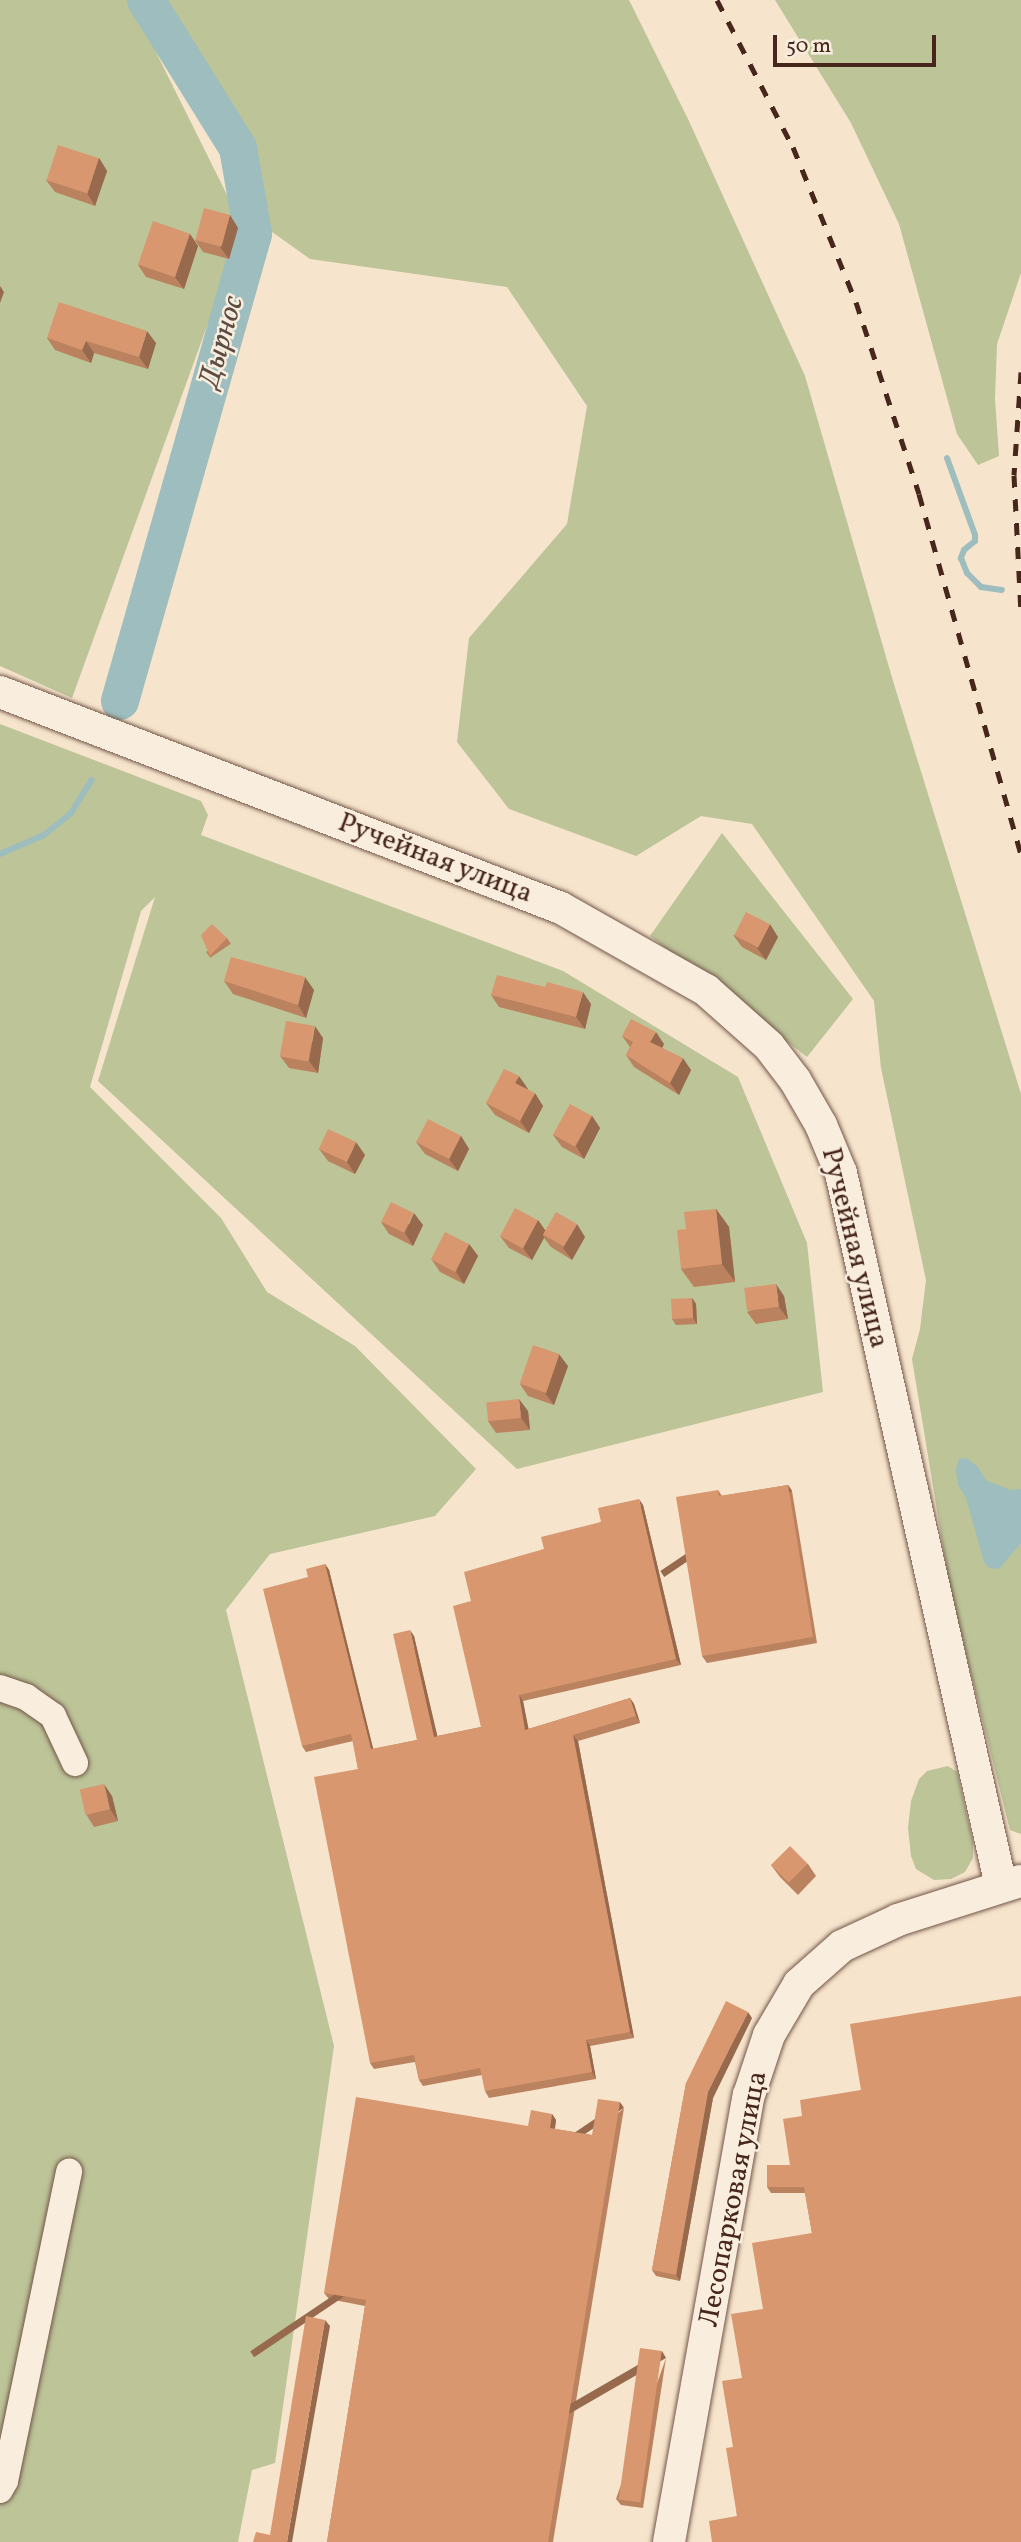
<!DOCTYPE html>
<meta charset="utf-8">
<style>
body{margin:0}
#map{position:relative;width:1021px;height:2542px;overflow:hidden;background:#f6e4cc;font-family:Vollkorn,serif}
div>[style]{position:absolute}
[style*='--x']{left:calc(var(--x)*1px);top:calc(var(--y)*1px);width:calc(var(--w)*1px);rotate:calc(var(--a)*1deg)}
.green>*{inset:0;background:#bcc498}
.water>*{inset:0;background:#9ebdbe}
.stream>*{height:6px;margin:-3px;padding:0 3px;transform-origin:3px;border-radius:3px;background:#9ebdbe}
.river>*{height:38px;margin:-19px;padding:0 19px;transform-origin:19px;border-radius:19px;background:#9ebdbe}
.roads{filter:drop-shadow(0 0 2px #735648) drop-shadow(0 0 2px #735648)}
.minor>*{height:26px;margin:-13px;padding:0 13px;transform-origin:13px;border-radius:13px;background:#f9edde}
.tertiary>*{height:32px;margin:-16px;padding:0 16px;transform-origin:16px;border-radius:16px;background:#f9edde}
.rail>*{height:5px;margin-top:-2.5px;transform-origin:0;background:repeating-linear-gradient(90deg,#47271c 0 12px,transparent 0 24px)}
.wall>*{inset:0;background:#ba825f;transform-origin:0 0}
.shaded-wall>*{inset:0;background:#976a4d;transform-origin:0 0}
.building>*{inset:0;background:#d8976e;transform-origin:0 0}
span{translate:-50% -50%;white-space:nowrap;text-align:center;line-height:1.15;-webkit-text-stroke:5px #f9edde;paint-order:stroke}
.street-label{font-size:28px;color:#47271c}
.water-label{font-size:30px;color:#5d4c44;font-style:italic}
.scale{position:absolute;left:773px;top:35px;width:163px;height:32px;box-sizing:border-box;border:4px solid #47271c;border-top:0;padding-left:9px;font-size:21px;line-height:24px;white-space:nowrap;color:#47271c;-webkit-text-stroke:5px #f9edde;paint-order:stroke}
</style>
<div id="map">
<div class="green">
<i style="clip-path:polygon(0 0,130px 0,243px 227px,72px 698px,0 666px)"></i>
<i style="clip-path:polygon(158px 0,629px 0,688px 119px,805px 376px,893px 681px,1021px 1094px,1021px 1834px,1010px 1830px,950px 1589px,912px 1359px,920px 1329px,926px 1280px,881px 1068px,874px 1001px,752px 824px,701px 816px,636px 856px,509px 809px,457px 742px,469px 638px,567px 524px,587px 406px,507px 287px,310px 259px,247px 214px)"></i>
<i style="clip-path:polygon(775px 0,1021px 0,1021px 273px,997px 344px,995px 399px,999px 456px,978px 465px,957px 434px,899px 224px,851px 123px)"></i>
<i style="clip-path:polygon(0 724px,201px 801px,208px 815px,201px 835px,563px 971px,738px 1077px,807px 1243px,823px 1392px,517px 1469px,98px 1081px,155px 897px,141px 911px,90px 1087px,221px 1218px,267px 1292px,355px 1346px,476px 1469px,435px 1516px,270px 1554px,226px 1610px,334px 2046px,275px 2463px,252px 2470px,238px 2542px,0 2542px)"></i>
<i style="clip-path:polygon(722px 833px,853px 999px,807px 1057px,650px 936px)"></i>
<i style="clip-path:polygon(948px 1766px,957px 1772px,973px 1842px,973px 1858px,965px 1872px,951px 1879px,934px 1880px,916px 1869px,911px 1856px,908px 1828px,911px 1801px,919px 1779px,927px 1771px)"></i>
</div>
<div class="water">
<i style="clip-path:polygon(966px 1458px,977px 1466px,987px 1481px,1011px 1490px,1021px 1489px,1021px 1543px,999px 1569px,989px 1568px,984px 1562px,966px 1498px,958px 1485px,956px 1470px,959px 1459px)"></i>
</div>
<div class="stream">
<i style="--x:947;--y:458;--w:82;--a:70"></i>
<i style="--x:975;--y:535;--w:6;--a:90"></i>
<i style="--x:975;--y:541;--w:14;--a:141"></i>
<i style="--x:964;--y:550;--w:9;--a:111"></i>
<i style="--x:961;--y:558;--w:16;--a:68"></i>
<i style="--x:967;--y:573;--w:20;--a:45"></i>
<i style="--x:981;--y:587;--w:21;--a:8"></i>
<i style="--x:0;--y:854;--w:48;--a:-23.4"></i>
<i style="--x:44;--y:835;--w:35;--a:-39"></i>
<i style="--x:71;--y:813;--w:39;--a:-58"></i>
</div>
<div class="river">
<i style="--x:120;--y:701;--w:486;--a:-74.1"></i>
<i style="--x:253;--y:234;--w:87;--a:-99.9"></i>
<i style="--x:238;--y:148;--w:174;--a:-121.9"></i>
</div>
<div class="roads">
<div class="minor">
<i style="--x:0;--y:1688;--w:28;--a:19"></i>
<i style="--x:26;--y:1697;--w:33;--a:35"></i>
<i style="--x:53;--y:1716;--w:52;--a:64.9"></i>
<i style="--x:0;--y:2490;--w:10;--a:-61"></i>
<i style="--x:5;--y:2481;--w:316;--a:-78.3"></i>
</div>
<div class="tertiary">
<i style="--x:0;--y:692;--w:601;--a:21.06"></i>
<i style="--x:561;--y:908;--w:167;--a:29.5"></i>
<i style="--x:706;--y:990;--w:84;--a:41.6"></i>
<i style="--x:769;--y:1046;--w:43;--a:52.6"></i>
<i style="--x:795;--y:1080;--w:52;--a:60"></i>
<i style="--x:821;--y:1125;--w:52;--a:67.4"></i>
<i style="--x:841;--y:1173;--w:731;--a:77.35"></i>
<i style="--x:669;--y:2542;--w:454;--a:-79.9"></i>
<i style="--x:749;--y:2095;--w:63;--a:-71.6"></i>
<i style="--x:769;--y:2035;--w:59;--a:-59.5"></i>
<i style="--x:799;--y:1984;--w:57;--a:-41.5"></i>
<i style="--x:842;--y:1946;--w:62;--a:-24.9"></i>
<i style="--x:898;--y:1920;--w:128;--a:-17.7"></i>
</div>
</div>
<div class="rail">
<i style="--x:717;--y:0;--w:165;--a:62.7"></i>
<i style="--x:793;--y:147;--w:167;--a:67.9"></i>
<i style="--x:856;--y:302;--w:202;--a:71.8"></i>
<i style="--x:919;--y:494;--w:375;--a:74.2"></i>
<i style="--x:1021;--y:372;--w:103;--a:93.9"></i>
<i style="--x:1014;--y:475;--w:137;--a:87.1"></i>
</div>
<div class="wall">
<i style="clip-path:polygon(99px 158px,107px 171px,95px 206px,55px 192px,46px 180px)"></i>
<i style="clip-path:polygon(230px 215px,238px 228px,229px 259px,203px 252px,195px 240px)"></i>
<i style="clip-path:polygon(190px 234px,198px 246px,184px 289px,146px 277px,138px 265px)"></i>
<i style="clip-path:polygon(47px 338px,156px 343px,148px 369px,94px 353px,91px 363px,55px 350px)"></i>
<i style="clip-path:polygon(733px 935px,778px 937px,766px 960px,742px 947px)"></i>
<i style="left:227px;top:938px;width:7px;height:25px;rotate:56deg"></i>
<i style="clip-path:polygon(224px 981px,314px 990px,306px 1018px,233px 994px)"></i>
<i style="clip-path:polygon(491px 995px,591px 1004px,585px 1029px,499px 1007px)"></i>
<i style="clip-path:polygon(622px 1036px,664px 1044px,662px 1048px,691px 1070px,679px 1095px,634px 1067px,626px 1055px,630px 1047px)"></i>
<i style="clip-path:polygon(323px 1038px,318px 1073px,289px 1068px,280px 1056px)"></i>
<i style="clip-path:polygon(527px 1089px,543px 1106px,529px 1133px,495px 1115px,486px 1103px,528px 1089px)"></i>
<i style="clip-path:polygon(592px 1116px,600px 1128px,584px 1159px,562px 1147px,553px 1135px)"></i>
<i style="clip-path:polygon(461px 1136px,469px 1149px,458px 1171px,425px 1154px,416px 1142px)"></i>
<i style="clip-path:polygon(319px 1149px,365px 1155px,355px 1174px,328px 1161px)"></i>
<i style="clip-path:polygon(716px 1209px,729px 1227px,735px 1282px,694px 1287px,681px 1269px,686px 1229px)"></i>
<i style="clip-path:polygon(538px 1220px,545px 1230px,585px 1237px,572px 1260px,551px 1247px,544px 1238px,532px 1260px,509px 1248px,500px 1236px)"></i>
<i style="clip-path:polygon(381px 1222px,423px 1225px,413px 1246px,389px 1234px)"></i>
<i style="clip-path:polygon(469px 1244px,478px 1256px,464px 1284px,440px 1272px,432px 1260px)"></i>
<i style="clip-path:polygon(784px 1296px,788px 1319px,756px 1324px,747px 1312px)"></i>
<i style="clip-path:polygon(692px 1298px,696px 1304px,697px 1324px,676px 1325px,672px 1319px)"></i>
<i style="clip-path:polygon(568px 1366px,554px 1405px,528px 1396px,520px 1384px)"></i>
<i style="clip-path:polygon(528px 1411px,530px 1430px,496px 1433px,488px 1421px)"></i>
<i style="clip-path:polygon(788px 1485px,792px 1491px,817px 1643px,707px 1663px,702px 1656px,718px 1490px,722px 1496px)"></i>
<i style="clip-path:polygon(643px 1505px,681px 1665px,523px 1701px,528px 1729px,630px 1698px,634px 1704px,640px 1723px,578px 1741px,634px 2038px,590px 2046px,596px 2079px,489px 2098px,485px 2091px,482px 2075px,423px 2086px,419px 2080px,415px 2062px,374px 2069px,370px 2063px,358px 1769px,353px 1741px,306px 1752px,302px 1746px,308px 1577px,325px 1564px,329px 1570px,373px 1749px,417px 1740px,414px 1636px,437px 1736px,481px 1727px,471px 1601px,544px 1549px,601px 1522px)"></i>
<i style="clip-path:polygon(112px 1796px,118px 1821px,94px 1827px,86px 1814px)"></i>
<i style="clip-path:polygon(808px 1864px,816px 1876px,798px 1895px,780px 1877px,771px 1865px)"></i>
<i style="clip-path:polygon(1021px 1996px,737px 2516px,733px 2447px,763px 2309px,812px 2233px,805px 2193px,771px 2193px,767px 2187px,790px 2165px,802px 2116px,861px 2090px)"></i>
<i style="clip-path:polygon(752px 2018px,713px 2098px,680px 2281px,656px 2276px,652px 2270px,686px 2083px)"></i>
<i style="clip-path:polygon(624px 2108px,553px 2542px,327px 2542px,365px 2306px,329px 2299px,324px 2293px,528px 2126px,552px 2114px,556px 2120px,555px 2129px,592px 2135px)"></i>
<i style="clip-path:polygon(666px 2358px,643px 2508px,621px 2505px,616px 2499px)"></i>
</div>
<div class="shaded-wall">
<i style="clip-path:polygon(99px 158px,107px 171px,95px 206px,87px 193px)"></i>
<i style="clip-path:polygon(230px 215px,238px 228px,229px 259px,220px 247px)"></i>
<i style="clip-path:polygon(190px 234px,198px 246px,184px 289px,175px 277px)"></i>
<i style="clip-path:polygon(0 286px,4px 292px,0 303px)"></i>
<i style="clip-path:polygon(147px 331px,156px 343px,148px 369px,139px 357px)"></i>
<i style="clip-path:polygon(86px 341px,94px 353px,91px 363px,82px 350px)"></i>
<i style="clip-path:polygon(770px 924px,778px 937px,766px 960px,757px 948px)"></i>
<i style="clip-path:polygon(305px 977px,314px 990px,306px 1018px,298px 1005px)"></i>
<i style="clip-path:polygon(583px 992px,591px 1004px,585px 1029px,576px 1017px)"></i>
<i style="clip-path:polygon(315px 1026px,323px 1038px,318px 1073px,309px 1061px)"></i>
<i style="clip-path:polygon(656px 1032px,664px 1044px,659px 1054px,650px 1042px)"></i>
<i style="clip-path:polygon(683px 1058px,691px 1070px,679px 1095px,670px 1083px)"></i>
<i style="clip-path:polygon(519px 1076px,528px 1089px,524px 1095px,515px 1083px)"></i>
<i style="clip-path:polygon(535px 1093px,543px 1106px,529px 1133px,520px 1121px)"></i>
<i style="clip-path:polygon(592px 1116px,600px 1128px,584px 1159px,576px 1146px)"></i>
<i style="clip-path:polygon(461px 1136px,469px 1149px,458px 1171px,449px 1159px)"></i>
<i style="clip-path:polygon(356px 1142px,365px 1155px,355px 1174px,347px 1162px)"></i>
<i style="clip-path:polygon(716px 1209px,729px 1227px,735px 1282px,722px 1264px)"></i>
<i style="clip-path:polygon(414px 1213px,423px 1225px,413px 1246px,405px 1233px)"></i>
<i style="clip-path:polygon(538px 1220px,547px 1233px,543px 1235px,544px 1238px,532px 1260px,523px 1248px)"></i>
<i style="clip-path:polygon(577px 1224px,585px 1237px,572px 1260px,563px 1248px)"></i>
<i style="clip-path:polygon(469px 1244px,478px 1256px,464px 1284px,456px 1272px)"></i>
<i style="clip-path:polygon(776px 1284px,784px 1296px,788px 1319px,779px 1307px)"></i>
<i style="clip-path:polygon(692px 1298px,696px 1304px,697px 1324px,693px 1318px)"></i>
<i style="clip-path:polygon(559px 1354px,568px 1366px,554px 1405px,545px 1393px)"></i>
<i style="clip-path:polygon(519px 1399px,528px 1411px,530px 1430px,521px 1418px)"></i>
<i style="left:788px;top:1485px;width:7px;height:154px;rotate:56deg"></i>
<i style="clip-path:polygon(639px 1499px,643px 1505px,681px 1665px,676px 1659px)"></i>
<i style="clip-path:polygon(325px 1564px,329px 1570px,375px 1756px,371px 1749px)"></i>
<i style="clip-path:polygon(410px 1630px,414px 1636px,439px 1743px,434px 1737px)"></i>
<i style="clip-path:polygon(519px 1695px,523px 1701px,530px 1736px,525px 1730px)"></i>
<i style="clip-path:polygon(630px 1698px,634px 1704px,640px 1723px,636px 1716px)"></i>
<i style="clip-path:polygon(573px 1735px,578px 1741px,634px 2038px,630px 2032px)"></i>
<i style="clip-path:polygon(104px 1784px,112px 1796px,118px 1821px,110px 1809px)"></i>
<i style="clip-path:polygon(748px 2012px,752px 2018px,713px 2098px,680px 2281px,676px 2275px,708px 2092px)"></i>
<i style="clip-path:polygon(586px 2040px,590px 2046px,596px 2079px,592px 2072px)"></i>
<i style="left:620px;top:2102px;width:7px;height:446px;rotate:56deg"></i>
<i style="clip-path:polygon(552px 2114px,556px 2120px,554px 2134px,550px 2128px)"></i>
<i style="clip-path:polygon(325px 2320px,330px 2326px,292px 2542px,287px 2542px)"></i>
<i style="left:662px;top:2351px;width:8px;height:153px;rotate:60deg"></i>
</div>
<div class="building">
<i style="left:58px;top:145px;width:43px;height:37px;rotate:18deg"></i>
<i style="left:204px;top:208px;width:27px;height:33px;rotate:15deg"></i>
<i style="left:153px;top:221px;width:39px;height:46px;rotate:19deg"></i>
<i style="clip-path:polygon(59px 302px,147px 331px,139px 357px,86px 341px,82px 350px,47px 338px)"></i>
<i style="left:746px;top:912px;width:27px;height:26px;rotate:27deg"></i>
<i style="clip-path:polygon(212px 924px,227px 938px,210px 956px,201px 935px)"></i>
<i style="clip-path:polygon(231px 957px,305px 977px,298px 1005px,224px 981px)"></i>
<i style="clip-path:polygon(497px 975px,545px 987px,547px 982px,583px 992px,576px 1017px,491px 995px)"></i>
<i style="clip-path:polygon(631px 1019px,656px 1032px,650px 1042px,683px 1058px,670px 1083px,626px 1055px,633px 1042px,622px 1036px)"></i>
<i style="left:286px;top:1021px;width:29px;height:36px;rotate:10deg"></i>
<i style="clip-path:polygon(504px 1069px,519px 1076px,515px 1083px,535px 1093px,520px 1121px,486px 1103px)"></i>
<i style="left:570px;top:1104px;width:25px;height:35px;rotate:29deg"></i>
<i style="left:428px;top:1119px;width:37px;height:26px;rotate:27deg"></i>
<i style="left:328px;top:1129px;width:31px;height:22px;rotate:25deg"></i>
<i style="left:391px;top:1202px;width:25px;height:22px;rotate:26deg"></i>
<i style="left:515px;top:1208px;width:26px;height:32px;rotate:28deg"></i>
<i style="clip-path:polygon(716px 1209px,722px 1264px,681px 1269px,677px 1230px,686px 1229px,684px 1212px)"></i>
<i style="left:556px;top:1212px;width:24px;height:26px;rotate:30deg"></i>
<i style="left:445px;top:1232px;width:27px;height:31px;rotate:27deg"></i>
<i style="left:776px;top:1284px;width:23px;height:32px;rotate:83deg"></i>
<i style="left:692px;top:1298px;width:20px;height:21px;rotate:87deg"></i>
<i style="left:533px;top:1345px;width:28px;height:41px;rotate:19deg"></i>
<i style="left:519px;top:1399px;width:19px;height:33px;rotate:84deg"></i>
<i style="clip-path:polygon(788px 1485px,813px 1637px,702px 1656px,676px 1497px,718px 1490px,719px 1496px)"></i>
<i style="clip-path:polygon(639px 1499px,676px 1659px,519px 1695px,525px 1730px,630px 1698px,636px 1716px,573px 1735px,630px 2032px,586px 2040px,592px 2072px,485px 2091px,480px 2068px,419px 2080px,414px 2055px,370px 2063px,314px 1777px,358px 1769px,351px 1734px,302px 1746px,263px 1589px,308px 1577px,306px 1569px,325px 1564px,371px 1749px,417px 1740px,393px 1634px,410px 1630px,434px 1737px,481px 1727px,453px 1606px,471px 1601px,464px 1572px,544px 1549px,541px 1537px,601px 1522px,598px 1508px)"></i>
<i style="left:104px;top:1784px;width:26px;height:25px;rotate:77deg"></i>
<i style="left:790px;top:1846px;width:25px;height:27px;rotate:45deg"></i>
<i style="clip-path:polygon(1021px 1996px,1021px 2542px,712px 2542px,709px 2521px,737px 2516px,726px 2448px,733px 2447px,722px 2381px,742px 2378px,731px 2314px,763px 2309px,752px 2243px,812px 2233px,804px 2187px,767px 2187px,767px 2165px,790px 2165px,783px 2119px,802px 2116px,800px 2100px,861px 2090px,850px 2024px)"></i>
<i style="clip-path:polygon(726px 2001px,748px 2012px,708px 2092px,676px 2275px,652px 2270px,686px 2083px)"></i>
<i style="clip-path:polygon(356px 2097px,528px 2126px,531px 2110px,552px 2114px,550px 2128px,592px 2135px,598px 2099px,620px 2102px,548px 2542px,327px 2542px,366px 2300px,324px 2293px)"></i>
<i style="clip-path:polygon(306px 2316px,325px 2320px,287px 2542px,253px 2542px,256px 2532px,270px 2535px)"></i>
<i style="left:640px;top:2348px;width:22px;height:153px;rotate:8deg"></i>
</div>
<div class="street-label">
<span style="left:435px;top:859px;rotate:21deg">Ручейная улица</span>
<span style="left:854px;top:1248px;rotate:76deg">Ручейная улица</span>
<span style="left:734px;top:2199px;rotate:-79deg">Лесопарковая улица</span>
</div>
<div class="water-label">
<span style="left:222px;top:342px;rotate:-74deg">Дырнос</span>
</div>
<div class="scale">50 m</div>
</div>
